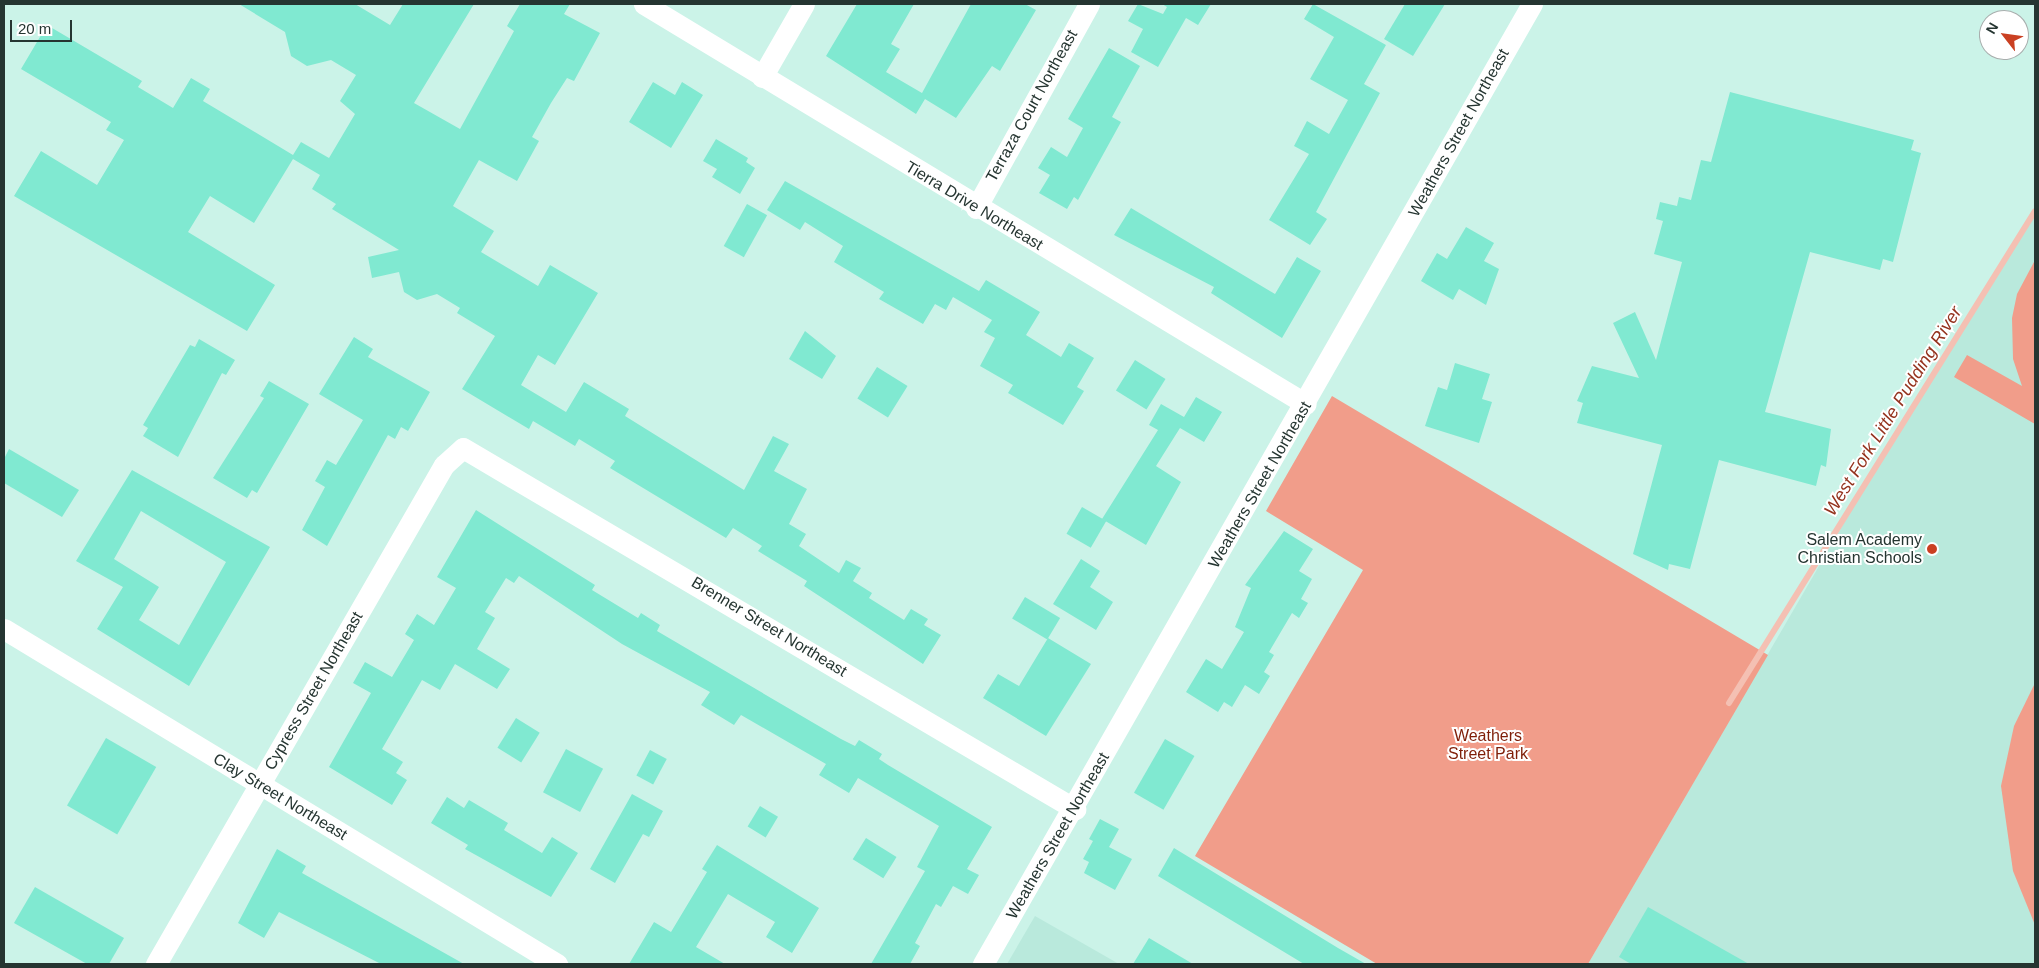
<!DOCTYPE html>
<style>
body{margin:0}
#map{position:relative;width:2039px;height:968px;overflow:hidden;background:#cbf3e8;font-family:Arial,sans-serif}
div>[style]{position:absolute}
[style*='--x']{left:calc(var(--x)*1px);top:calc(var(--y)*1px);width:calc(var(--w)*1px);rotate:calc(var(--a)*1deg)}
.built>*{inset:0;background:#b9e9dc}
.green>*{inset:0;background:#f19d8a}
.stream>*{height:6px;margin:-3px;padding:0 3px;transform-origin:3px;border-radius:3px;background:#f4c0b3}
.building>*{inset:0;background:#80e9d1;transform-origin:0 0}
.street>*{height:21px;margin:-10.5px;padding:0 10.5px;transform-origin:10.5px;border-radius:10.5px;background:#fff}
.dots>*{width:14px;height:14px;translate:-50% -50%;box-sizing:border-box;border:2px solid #fff;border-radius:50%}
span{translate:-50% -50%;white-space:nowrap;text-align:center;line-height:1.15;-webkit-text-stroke:4px #fff;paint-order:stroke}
.street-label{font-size:16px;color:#253531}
.poi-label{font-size:16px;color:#253531}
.right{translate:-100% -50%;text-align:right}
.park-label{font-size:16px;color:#7f1e08}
.water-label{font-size:18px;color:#94331e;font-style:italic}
.frame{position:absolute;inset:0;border:5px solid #253531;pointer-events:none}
.north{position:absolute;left:1979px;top:10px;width:50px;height:50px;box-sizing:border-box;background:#fff;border:1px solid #a8aead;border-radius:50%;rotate:300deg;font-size:14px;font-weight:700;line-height:20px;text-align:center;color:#253531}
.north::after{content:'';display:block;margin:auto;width:18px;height:22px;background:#ca4022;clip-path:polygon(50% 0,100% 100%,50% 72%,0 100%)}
.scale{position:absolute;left:10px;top:20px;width:62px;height:22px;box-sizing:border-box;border:2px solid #253531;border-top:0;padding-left:6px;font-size:15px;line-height:18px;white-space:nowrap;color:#253531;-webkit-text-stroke:4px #fff;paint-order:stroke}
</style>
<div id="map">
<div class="built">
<i style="clip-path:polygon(2035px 206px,2035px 964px,1588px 964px,1891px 442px)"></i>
<i style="clip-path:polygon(1035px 916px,1119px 964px,1007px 964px)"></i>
</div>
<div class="green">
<i style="clip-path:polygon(2035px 260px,2035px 424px,1954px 377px,1967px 355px,2022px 386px,2013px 359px,2012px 318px,2017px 294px)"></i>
<i style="clip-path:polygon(1332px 396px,1768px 655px,1588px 964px,1377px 964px,1195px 856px,1363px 570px,1266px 511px)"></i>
<i style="clip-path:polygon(2035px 683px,2035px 925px,2013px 871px,2001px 786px,2014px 726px)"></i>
</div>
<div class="stream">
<i style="--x:1729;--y:703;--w:579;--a:-58.12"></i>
</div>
<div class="building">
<i style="clip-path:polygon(239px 4px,355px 4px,390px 25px,403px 4px,474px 4px,414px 103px,460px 129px,514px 31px,507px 26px,520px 4px,570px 4px,564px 14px,600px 33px,574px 81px,567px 78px,551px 103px,532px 137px,539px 141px,517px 181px,479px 160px,453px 206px,494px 231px,481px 252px,538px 286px,550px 265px,598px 293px,555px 365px,538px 355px,521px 385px,566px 412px,584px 382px,629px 409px,625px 416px,744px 490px,773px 436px,789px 444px,774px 471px,807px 489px,789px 524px,806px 534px,799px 546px,839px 573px,846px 560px,861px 568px,853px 581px,872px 593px,869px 598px,904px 620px,911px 609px,928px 619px,924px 625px,941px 635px,923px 664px,804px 586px,807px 581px,758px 551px,762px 546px,733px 528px,726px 538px,610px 468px,615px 461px,579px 439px,575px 446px,533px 421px,529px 429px,462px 389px,495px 336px,457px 313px,460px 308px,437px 294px,417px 300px,404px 292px,399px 272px,372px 278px,368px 257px,399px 250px,332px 209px,336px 204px,312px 189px,320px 175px,293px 159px,254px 223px,210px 196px,188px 232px,275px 285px,247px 331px,14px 196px,41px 151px,97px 185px,124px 140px,106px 130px,111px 122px,21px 69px,47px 25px,142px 81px,138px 87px,173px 108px,191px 78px,210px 89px,203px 101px,293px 155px,301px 142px,329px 158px,355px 114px,340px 101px,356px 75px,331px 60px,307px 66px,291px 56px,285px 32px)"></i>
<i style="clip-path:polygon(857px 4px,914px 4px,891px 44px,900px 49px,886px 72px,922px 93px,971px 4px,1025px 4px,1036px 10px,1000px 71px,992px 66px,956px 118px,925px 99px,916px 114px,826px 56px)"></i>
<i style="clip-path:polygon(1138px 4px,1163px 14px,1167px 7px,1162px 4px,1211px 4px,1198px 25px,1186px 18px,1158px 67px,1131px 52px,1143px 29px,1128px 21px)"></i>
<i style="clip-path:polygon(1313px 4px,1386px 45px,1364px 84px,1380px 93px,1316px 212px,1327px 219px,1310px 245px,1269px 220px,1309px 154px,1294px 146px,1307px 121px,1329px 134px,1348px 100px,1310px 79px,1334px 37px,1304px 19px)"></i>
<i style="clip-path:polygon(1405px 4px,1445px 4px,1413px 56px,1384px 39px)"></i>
<i style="clip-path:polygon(1109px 48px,1140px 66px,1112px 117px,1121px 122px,1078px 200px,1074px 197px,1067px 209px,1039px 193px,1050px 175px,1038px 168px,1051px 147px,1067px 157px,1083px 128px,1068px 119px)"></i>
<i style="clip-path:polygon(653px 82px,675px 95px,682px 82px,703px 95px,671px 148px,629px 122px)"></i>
<i style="clip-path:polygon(1730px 92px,1914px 140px,1911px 150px,1921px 153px,1893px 262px,1883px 259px,1880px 270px,1810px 252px,1765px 412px,1831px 429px,1826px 467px,1821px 465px,1816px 486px,1719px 460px,1690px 569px,1669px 564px,1668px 570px,1633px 554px,1662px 445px,1577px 423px,1583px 403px,1577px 401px,1592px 366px,1639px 378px,1613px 323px,1635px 312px,1656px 360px,1682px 262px,1654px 254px,1663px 221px,1656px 219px,1660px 202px,1677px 206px,1679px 197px,1691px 200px,1701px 160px,1711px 162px)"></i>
<i style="clip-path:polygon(716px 139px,748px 158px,746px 162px,755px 168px,740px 194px,712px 177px,717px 169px,703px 161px)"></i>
<i style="clip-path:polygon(785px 181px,979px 291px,986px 280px,1040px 312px,1026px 335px,1061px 357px,1069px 343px,1094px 358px,1077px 387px,1084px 391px,1063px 425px,1008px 393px,1013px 385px,980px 366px,995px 338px,984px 332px,992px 320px,953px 297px,946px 310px,935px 304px,923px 324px,879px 299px,884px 292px,834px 262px,843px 246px,805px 222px,800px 230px,767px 210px)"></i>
<i style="left:747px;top:204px;width:23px;height:48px;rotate:29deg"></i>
<i style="clip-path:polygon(1131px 208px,1275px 294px,1297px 257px,1321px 271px,1282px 338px,1211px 293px,1214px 287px,1114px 235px)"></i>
<i style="clip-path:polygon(1466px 227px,1494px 243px,1484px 261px,1499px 269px,1486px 305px,1459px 289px,1453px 300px,1421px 281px,1437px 253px,1447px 259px)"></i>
<i style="clip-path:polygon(805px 331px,836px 356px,822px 379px,789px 359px)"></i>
<i style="clip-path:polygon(354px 337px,373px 349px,368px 357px,430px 392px,408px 431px,401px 427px,395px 439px,388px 435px,327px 546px,302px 530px,325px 487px,315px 481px,327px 460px,336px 465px,363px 420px,319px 394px)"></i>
<i style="clip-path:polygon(199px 339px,235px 360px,226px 375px,222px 373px,178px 457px,143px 436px,148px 428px,143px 425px,190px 345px,195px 347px)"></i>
<i style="left:1135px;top:360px;width:36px;height:36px;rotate:32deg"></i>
<i style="clip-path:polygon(1455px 363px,1490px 374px,1482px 399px,1492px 402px,1479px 443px,1425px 426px,1438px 387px,1447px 390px)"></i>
<i style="left:877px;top:367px;width:36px;height:37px;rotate:32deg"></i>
<i style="clip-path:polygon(269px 381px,309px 404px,257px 493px,252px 490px,247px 498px,213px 478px,264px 398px,260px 396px)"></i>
<i style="clip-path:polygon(1196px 397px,1222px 412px,1204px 442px,1180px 428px,1156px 466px,1181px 482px,1146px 545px,1102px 519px,1158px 430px,1149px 425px,1161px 404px,1184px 417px)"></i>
<i style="clip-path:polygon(9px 449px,79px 490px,62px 517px,4px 483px,4px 459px)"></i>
<i style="clip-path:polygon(evenodd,132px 470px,270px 547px,189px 686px,97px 629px,123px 587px,76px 561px,132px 470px,141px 511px,226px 562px,179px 645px,139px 620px,159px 587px,114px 559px,141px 511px)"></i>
<i style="left:1082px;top:507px;width:28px;height:31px;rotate:30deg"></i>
<i style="clip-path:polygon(476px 510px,595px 585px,592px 590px,638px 618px,641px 613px,660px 625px,657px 631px,841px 739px,855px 746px,859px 740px,882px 754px,879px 759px,888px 765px,992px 827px,967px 869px,979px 875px,968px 894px,953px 886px,941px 907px,936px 904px,915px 943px,920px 946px,910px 964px,871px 964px,925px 871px,917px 867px,939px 826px,858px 778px,849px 793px,819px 775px,826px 764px,741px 715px,734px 725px,701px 705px,710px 692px,622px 644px,519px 576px,514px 583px,506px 578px,485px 612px,495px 618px,477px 649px,510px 669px,497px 689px,455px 664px,440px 690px,422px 680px,382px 749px,403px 762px,396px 773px,407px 780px,392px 805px,329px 767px,371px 693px,353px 683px,365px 662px,392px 677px,414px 640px,405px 634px,417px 614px,434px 625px,456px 588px,437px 577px)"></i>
<i style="clip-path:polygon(1284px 531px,1313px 549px,1299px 571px,1312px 579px,1301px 599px,1308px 603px,1299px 618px,1292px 613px,1269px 652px,1274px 655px,1264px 672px,1270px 676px,1259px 694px,1245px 685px,1232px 707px,1224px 702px,1218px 712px,1186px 692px,1206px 659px,1222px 669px,1244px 632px,1235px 627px,1251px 588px,1245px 585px)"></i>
<i style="clip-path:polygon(1081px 559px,1100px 571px,1090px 587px,1113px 602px,1096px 630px,1053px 604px)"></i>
<i style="left:1025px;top:597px;width:41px;height:25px;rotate:31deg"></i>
<i style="clip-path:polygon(1048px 638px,1091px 664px,1046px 736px,983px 698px,998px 674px,1019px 686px)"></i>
<i style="left:516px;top:718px;width:28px;height:35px;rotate:32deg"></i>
<i style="left:106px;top:738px;width:58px;height:78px;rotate:30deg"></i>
<i style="left:1165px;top:739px;width:34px;height:62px;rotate:30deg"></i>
<i style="left:566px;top:749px;width:42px;height:49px;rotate:28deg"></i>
<i style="left:650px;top:750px;width:19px;height:29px;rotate:28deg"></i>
<i style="clip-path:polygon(632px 794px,663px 811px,649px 837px,643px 834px,615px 883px,590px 869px)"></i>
<i style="clip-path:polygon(447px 797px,464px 808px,469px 800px,508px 823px,504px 830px,542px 853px,552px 837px,578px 853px,551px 897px,465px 849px,468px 845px,431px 823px)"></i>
<i style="left:760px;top:806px;width:21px;height:24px;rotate:31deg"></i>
<i style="clip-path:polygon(1100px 819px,1119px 829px,1109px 847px,1132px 859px,1115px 890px,1084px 873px,1089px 862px,1083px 859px,1093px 841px,1089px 839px)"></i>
<i style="left:866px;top:838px;width:36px;height:25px;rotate:32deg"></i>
<i style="clip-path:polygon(717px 845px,819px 908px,792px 953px,766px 937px,775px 922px,728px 894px,696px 947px,725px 964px,629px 964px,654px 922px,671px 932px,707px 872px,702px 869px)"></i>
<i style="clip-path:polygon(1174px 848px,1338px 948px,1366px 964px,1304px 964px,1158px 876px)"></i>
<i style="clip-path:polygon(277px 849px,306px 866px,302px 873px,464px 964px,381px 964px,279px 912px,264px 938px,238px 923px)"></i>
<i style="clip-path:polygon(35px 887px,124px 938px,109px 964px,87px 964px,14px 923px)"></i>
<i style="clip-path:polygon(1648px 907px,1749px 964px,1631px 964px,1619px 957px)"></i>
<i style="clip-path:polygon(1149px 938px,1193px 964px,1133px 964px)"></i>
</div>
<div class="street">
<i style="--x:644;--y:4;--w:773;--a:31.14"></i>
<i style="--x:762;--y:77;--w:84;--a:-60.1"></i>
<i style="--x:976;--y:208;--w:233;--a:-61"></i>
<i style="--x:4;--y:629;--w:647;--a:31.21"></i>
<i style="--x:156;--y:964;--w:576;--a:-60.01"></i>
<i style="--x:444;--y:465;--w:25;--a:-42"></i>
<i style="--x:463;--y:448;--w:711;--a:30.54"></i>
<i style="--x:983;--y:964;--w:1106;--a:-60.24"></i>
</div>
<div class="dots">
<i style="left:1932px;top:549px;background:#ca4022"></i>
</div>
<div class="street-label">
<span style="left:1032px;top:106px;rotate:-61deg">Terraza Court Northeast</span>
<span style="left:1459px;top:133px;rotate:-61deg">Weathers Street Northeast</span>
<span style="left:974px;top:206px;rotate:31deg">Tierra Drive Northeast</span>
<span style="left:1260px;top:485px;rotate:-60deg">Weathers Street Northeast</span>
<span style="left:769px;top:627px;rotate:31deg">Brenner Street Northeast</span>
<span style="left:314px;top:691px;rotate:-60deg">Cypress Street Northeast</span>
<span style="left:280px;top:797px;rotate:31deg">Clay Street Northeast</span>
<span style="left:1058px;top:836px;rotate:-60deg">Weathers Street Northeast</span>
</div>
<div class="poi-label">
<span class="right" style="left:1922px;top:549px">Salem Academy<br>Christian Schools</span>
</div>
<div class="park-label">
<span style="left:1488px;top:745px">Weathers<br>Street Park</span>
</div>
<div class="water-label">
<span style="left:1893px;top:411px;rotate:-58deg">West Fork Little Pudding River</span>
</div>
<div class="frame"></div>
<div class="north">N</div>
<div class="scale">20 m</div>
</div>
